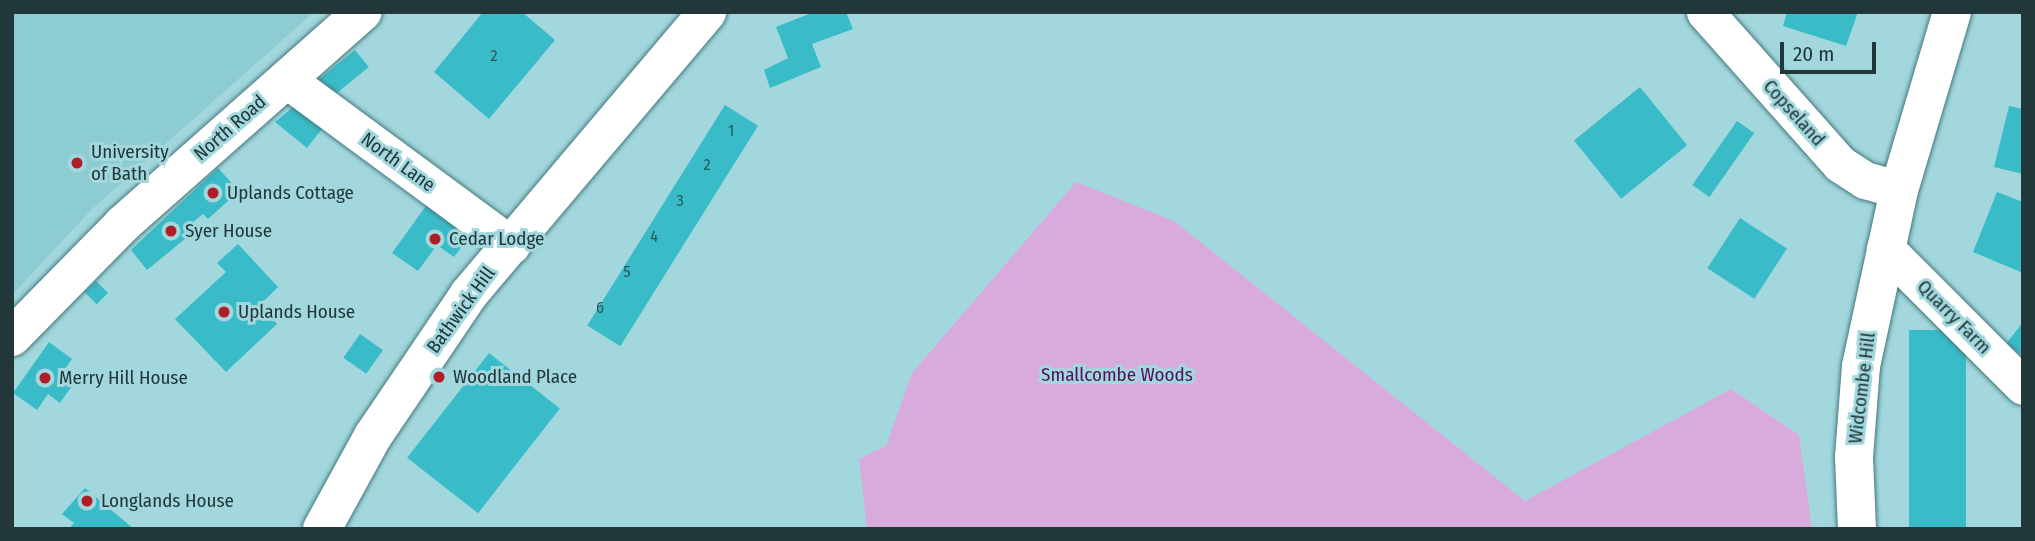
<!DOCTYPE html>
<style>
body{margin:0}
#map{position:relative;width:2035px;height:541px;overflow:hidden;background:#a2d8dd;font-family:"Fira Sans Condensed",sans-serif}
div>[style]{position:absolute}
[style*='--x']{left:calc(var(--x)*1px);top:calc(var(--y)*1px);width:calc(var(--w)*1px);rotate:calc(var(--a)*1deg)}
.built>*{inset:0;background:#8dccd2}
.green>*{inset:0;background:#d9abdd}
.building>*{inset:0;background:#3abcc8;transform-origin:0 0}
.roads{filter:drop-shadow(0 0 2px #44787d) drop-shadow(0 0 2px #44787d)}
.street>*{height:37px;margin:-18.5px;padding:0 18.5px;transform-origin:18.5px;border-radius:18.5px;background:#fff}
.secondary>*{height:38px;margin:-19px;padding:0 19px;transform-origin:19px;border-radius:19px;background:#fff}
.dots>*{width:19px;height:19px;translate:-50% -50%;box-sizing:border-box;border:4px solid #a2d8dd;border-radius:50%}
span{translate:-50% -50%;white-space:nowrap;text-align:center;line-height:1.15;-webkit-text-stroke:6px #a2d8dd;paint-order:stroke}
.number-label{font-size:16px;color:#27585d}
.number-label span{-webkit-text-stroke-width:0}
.street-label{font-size:19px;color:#213739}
.poi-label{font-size:19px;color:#213739}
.left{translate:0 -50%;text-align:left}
.park-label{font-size:19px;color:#55105b}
.frame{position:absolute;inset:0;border:14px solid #213739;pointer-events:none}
.scale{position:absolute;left:1780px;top:42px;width:96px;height:32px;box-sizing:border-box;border:4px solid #213739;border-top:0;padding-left:9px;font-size:21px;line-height:24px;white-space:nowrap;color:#213739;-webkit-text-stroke:5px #a2d8dd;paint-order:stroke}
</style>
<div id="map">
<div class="built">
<i style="clip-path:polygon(12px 12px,314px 12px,91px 210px,12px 295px)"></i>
</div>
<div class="green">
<i style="clip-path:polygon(1076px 182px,1174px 221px,1525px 501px,1731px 389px,1799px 435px,1812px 529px,867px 529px,859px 459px,886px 446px,912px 373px)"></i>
</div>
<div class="building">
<i style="clip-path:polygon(483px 12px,522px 12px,555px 40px,489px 119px,434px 72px)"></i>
<i style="clip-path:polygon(814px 12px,846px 12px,853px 29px,812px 44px,821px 67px,770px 88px,764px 70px,788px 58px,776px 27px)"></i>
<i style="clip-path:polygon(1787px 12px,1858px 12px,1846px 46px,1783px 26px)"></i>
<i style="left:355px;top:50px;width:22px;height:46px;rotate:51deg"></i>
<i style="left:1640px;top:87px;width:75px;height:85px;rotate:51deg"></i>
<i style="clip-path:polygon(303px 99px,328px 132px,322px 129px,307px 148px,275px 122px)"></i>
<i style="left:725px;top:105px;width:39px;height:260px;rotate:32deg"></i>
<i style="clip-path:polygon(2009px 106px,2023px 109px,2023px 174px,1994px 167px)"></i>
<i style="left:1737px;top:121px;width:21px;height:78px;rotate:35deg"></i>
<i style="clip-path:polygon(218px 168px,239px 191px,208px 219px,203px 214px,186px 228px,191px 234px,147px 270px,131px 250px)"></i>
<i style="clip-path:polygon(1997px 192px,2023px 202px,2023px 273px,1973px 252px)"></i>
<i style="clip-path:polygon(428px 203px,471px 234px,454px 257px,437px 245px,418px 271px,392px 253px)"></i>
<i style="left:1740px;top:218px;width:56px;height:60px;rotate:33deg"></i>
<i style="clip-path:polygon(238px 244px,278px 287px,260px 305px,277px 324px,226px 372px,175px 319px,226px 272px,217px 263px)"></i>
<i style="left:96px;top:281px;width:17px;height:16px;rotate:45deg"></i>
<i style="clip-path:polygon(2023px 322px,2023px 356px,2006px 344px)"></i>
<i style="left:1909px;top:330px;width:57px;height:199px"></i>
<i style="left:360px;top:334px;width:28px;height:29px;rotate:35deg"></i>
<i style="clip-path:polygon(49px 342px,72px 359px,61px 374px,74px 383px,60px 403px,48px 394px,37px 410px,13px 393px)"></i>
<i style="left:489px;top:353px;width:90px;height:133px;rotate:38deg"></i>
<i style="clip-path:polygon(85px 488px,134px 529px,69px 529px,74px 523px,62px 514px)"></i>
</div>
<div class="roads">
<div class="street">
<i style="--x:1705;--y:12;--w:203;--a:48.4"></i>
<i style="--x:1840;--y:164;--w:30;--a:33"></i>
<i style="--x:1865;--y:180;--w:35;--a:16"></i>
<i style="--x:286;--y:79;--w:280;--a:36.4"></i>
<i style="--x:1885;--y:248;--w:195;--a:45"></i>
</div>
<div class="secondary">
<i style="--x:12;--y:337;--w:158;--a:-45.5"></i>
<i style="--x:123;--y:224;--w:320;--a:-41.5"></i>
<i style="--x:322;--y:529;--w:106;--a:-61.3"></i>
<i style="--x:373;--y:436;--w:171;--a:-55.9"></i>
<i style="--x:469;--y:294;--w:369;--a:-49.8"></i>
<i style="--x:1857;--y:529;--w:72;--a:-92.4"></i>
<i style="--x:1854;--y:457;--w:91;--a:-85.6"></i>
<i style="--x:1861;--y:366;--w:180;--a:-77.8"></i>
<i style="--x:1899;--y:190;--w:186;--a:-73.4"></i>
</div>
</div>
<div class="dots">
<i style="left:77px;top:163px;background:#af1d27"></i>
<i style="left:213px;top:193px;background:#af1d27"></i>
<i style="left:171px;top:231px;background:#af1d27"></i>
<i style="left:435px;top:239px;background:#af1d27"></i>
<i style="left:224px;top:312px;background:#af1d27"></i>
<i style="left:439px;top:377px;background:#af1d27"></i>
<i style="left:45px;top:378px;background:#af1d27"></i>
<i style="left:87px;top:501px;background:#af1d27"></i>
</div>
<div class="number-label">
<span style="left:494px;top:56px">2</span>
<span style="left:731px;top:131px">1</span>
<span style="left:707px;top:165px">2</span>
<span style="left:680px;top:201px">3</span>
<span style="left:654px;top:237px">4</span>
<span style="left:627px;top:272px">5</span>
<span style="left:600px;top:308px">6</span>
</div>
<div class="street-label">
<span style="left:1794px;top:113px;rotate:48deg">Copseland</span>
<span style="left:230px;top:128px;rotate:-41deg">North Road</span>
<span style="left:398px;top:162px;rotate:36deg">North Lane</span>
<span style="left:461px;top:310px;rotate:-54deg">Bathwick Hill</span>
<span style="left:1954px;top:317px;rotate:45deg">Quarry Farm</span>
<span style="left:1862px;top:388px;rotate:-83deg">Widcombe Hill</span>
</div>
<div class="poi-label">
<span class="left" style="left:91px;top:163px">University<br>of Bath</span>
<span class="left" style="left:227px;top:193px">Uplands Cottage</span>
<span class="left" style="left:185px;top:231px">Syer House</span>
<span class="left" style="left:449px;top:239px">Cedar Lodge</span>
<span class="left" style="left:238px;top:312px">Uplands House</span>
<span class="left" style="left:453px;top:377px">Woodland Place</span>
<span class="left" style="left:59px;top:378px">Merry Hill House</span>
<span class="left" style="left:101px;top:501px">Longlands House</span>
</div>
<div class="park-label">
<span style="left:1117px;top:375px">Smallcombe Woods</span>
</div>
<div class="frame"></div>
<div class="scale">20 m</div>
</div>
